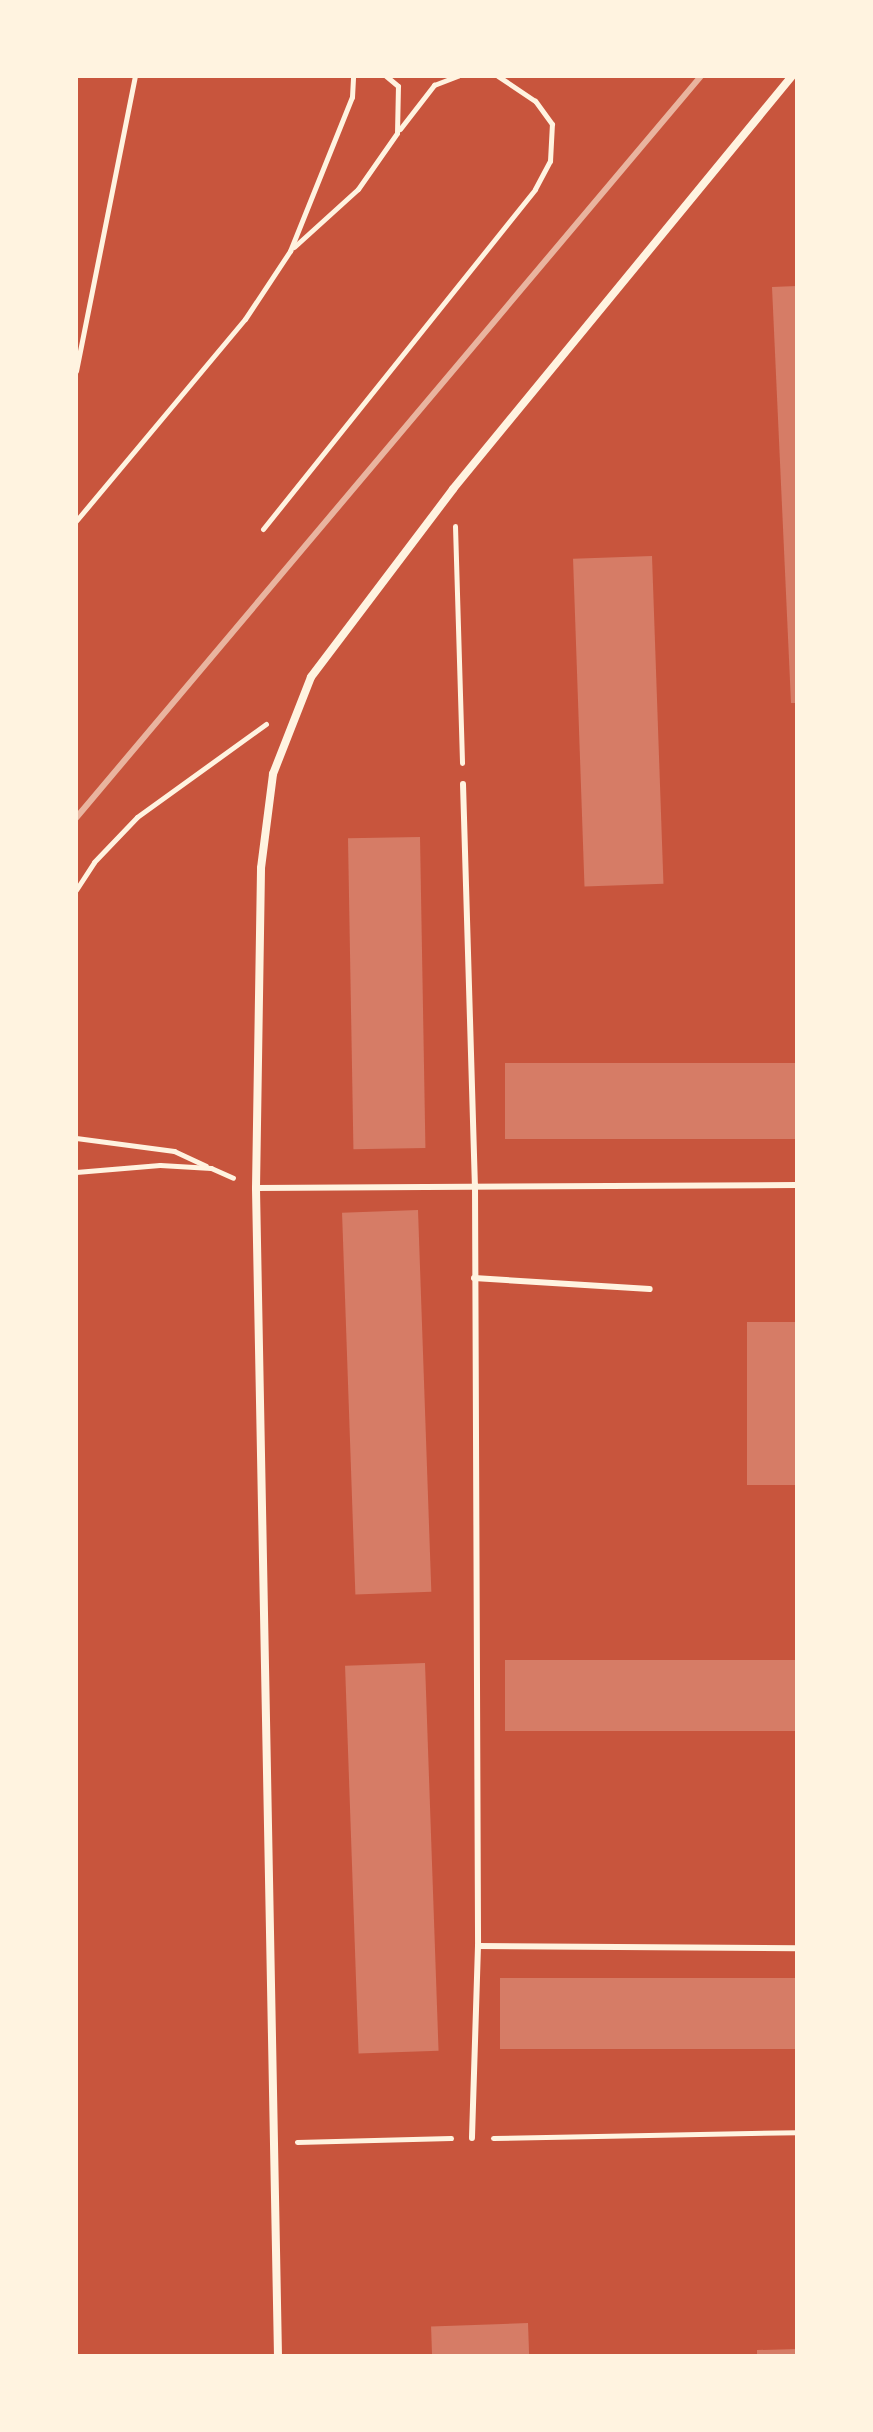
<!DOCTYPE html>
<style>
body{margin:0}
#map{position:relative;width:873px;height:2432px;overflow:hidden;background:#c8553d;font-family:Lato,sans-serif}
div>[style]{position:absolute}
[style*='--x']{left:calc(var(--x)*1px);top:calc(var(--y)*1px);width:calc(var(--w)*1px);rotate:calc(var(--a)*1deg)}
.building>*{inset:0;background:#d67c66;transform-origin:0 0}
.path>*{height:5px;margin:-2.5px;padding:0 2.5px;transform-origin:2.5px;border-radius:2.5px;background:#fff3e0}
.service>*{height:6px;margin:-3px;padding:0 3px;transform-origin:3px;border-radius:3px;background:#fff3e0}
.minor>*{height:8px;margin:-4px;padding:0 4px;transform-origin:4px;border-radius:4px;background:#fff3e0}
.rail>*{height:6px;margin:-3px;padding:0 3px;transform-origin:3px;border-radius:3px;background:#e9b49f}
span{translate:-50% -50%;white-space:nowrap;text-align:center;line-height:1.15;-webkit-text-stroke:6px #fff3e0;paint-order:stroke}
.frame{position:absolute;inset:0;border:78px solid #fff3e0;pointer-events:none}
</style>
<div id="map">
<div class="building">
<i style="clip-path:polygon(797px 286px,797px 703px,791px 703px,772px 287px)"></i>
<i style="left:652px;top:556px;width:328px;height:79px;rotate:88deg"></i>
<i style="left:420px;top:837px;width:311px;height:72px;rotate:89deg"></i>
<i style="left:797px;top:1063px;width:76px;height:292px;rotate:90deg"></i>
<i style="left:418px;top:1210px;width:382px;height:76px;rotate:88deg"></i>
<i style="left:797px;top:1322px;width:163px;height:50px;rotate:90deg"></i>
<i style="left:797px;top:1660px;width:71px;height:292px;rotate:90deg"></i>
<i style="left:425px;top:1663px;width:388px;height:80px;rotate:88deg"></i>
<i style="left:797px;top:1978px;width:71px;height:297px;rotate:90deg"></i>
<i style="left:528px;top:2323px;width:33px;height:97px;rotate:88deg"></i>
<i style="clip-path:polygon(797px 2349px,797px 2356px,757px 2356px,757px 2350px)"></i>
</div>
<div class="path">
<i style="--x:400;--y:129;--w:56;--a:-52.3"></i>
<i style="--x:434;--y:85;--w:25;--a:-21"></i>
<i style="--x:294;--y:247;--w:86;--a:-42.2"></i>
<i style="--x:358;--y:189;--w:68;--a:-55.1"></i>
<i style="--x:397;--y:133;--w:47;--a:-88.8"></i>
<i style="--x:398;--y:86;--w:16;--a:-140"></i>
<i style="--x:76;--y:371;--w:301;--a:-78.7"></i>
<i style="--x:76;--y:521;--w:263;--a:-50.1"></i>
<i style="--x:245;--y:319;--w:82;--a:-56.5"></i>
<i style="--x:290;--y:251;--w:166;--a:-68.1"></i>
<i style="--x:352;--y:97;--w:21;--a:-87"></i>
<i style="--x:455;--y:526;--w:237;--a:88.3"></i>
<i style="--x:263;--y:529;--w:435;--a:-51.3"></i>
<i style="--x:535;--y:189;--w:32;--a:-62"></i>
<i style="--x:550;--y:161;--w:37;--a:-87"></i>
<i style="--x:552;--y:124;--w:29;--a:-126"></i>
<i style="--x:535;--y:101;--w:45;--a:-146"></i>
<i style="--x:76;--y:890;--w:33;--a:-57"></i>
<i style="--x:94;--y:862;--w:62;--a:-46.3"></i>
<i style="--x:137;--y:817;--w:159;--a:-35.8"></i>
<i style="--x:76;--y:1138;--w:99;--a:7.6"></i>
<i style="--x:174;--y:1151;--w:35;--a:25"></i>
<i style="--x:76;--y:1172;--w:84;--a:-4.8"></i>
<i style="--x:160;--y:1165;--w:51;--a:3.4"></i>
<i style="--x:211;--y:1168;--w:24;--a:24"></i>
<i style="--x:493;--y:2138;--w:304;--a:-1.1"></i>
<i style="--x:297;--y:2142;--w:154;--a:-1.5"></i>
</div>
<div class="service">
<i style="--x:463;--y:784;--w:401;--a:88.3"></i>
<i style="--x:475;--y:1185;--w:761;--a:89.77"></i>
<i style="--x:478;--y:1946;--w:192;--a:91.8"></i>
<i style="--x:256;--y:1188;--w:541;--a:-0.32"></i>
<i style="--x:474;--y:1278;--w:176;--a:3.6"></i>
<i style="--x:478;--y:1946;--w:319;--a:0.4"></i>
</div>
<div class="minor">
<i style="--x:278;--y:2356;--w:1168;--a:-91.08"></i>
<i style="--x:256;--y:1188;--w:320;--a:-89.1"></i>
<i style="--x:261;--y:868;--w:95;--a:-82.7"></i>
<i style="--x:273;--y:774;--w:104;--a:-68.6"></i>
<i style="--x:311;--y:677;--w:236;--a:-52.9"></i>
<i style="--x:453;--y:489;--w:534;--a:-50.62"></i>
</div>
<div class="rail">
<i style="--x:76;--y:818;--w:970;--a:-49.89"></i>
</div>
<div class="frame"></div>
</div>
